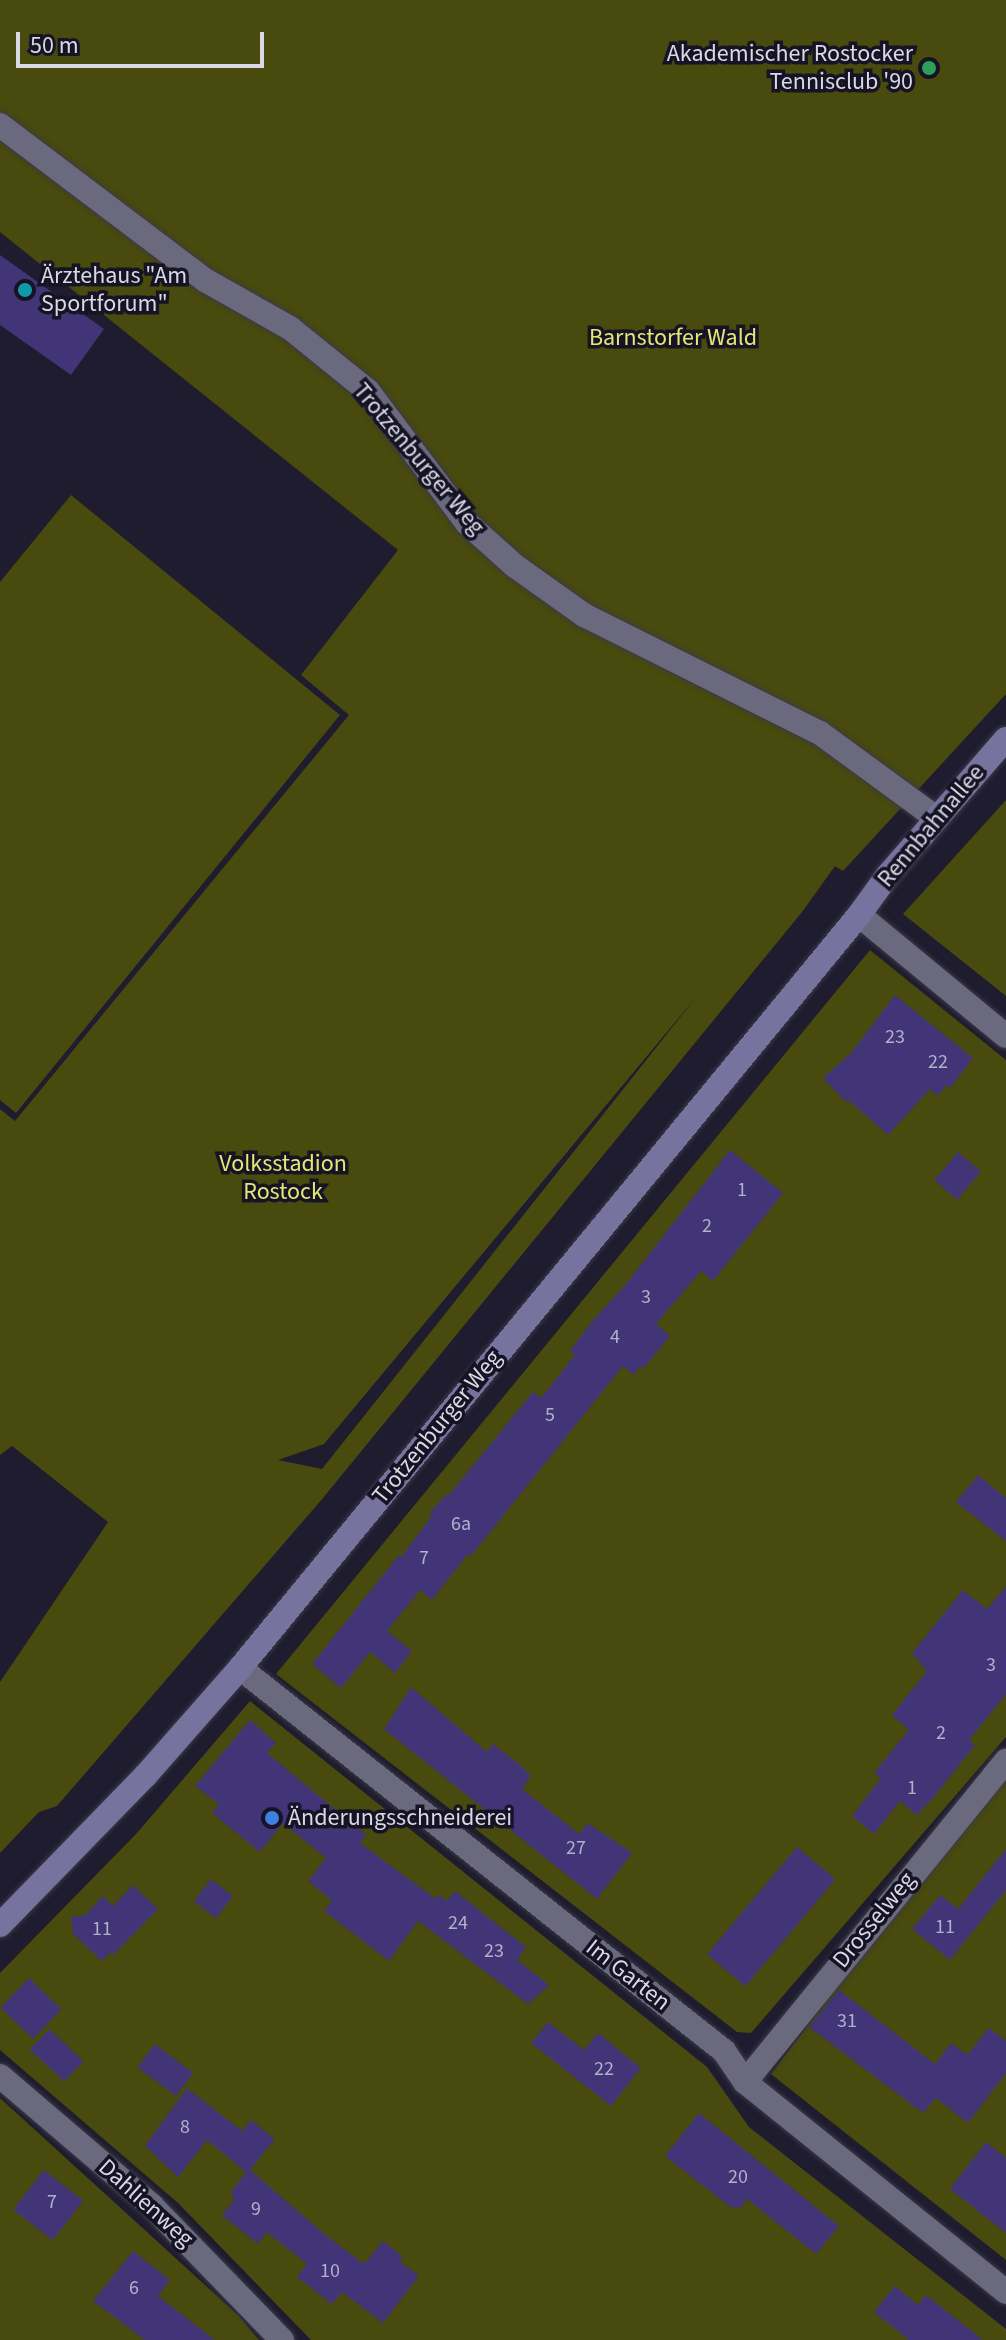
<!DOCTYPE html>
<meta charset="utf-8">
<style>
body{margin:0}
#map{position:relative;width:1006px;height:2340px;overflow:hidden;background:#1e1c2e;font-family:"Source Sans 3",sans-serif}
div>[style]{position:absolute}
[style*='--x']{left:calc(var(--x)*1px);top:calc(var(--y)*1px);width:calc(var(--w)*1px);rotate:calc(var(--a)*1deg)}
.green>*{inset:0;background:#494a0d}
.building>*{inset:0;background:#413577;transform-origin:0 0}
.roads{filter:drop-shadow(0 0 2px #3b3948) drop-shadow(0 0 2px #3b3948)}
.street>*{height:24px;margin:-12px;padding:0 12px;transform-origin:12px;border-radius:12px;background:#6b697e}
.secondary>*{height:24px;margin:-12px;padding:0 12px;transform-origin:12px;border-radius:12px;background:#77739f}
.dots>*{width:22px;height:22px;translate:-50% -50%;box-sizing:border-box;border:4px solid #151324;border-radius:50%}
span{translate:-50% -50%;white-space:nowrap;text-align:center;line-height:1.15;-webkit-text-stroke:7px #151324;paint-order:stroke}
.number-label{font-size:20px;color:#b3b0ca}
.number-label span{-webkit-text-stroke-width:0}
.poi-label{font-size:24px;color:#d9d9e5}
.right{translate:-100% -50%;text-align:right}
.left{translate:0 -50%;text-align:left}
.park-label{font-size:24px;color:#e4e774}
.street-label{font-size:24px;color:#d9d9e5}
.scale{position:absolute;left:16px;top:32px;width:248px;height:36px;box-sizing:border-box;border:4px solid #d9d9e5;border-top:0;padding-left:10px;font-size:24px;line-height:28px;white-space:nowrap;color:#d9d9e5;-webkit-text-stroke:6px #151324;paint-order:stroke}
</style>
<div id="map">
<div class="green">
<i style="clip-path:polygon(evenodd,0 0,1006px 0,1006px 694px,843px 871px,835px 866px,802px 912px,323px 1498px,57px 1806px,39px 1812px,0 1853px,0 1682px,108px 1522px,12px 1446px,0 1455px,0 1109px,15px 1121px,349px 715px,301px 675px,398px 550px,0 232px,0 0,697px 996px,322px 1469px,278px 1460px,324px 1444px,697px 996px)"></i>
<i style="clip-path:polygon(71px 495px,340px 715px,16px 1113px,0 1100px,0 582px)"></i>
<i style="clip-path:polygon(1006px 800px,1006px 996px,903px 914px)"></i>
<i style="clip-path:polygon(870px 950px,1006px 1060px,1006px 1737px,751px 2033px,737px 2032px,276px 1674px)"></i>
<i style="clip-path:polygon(250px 1701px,707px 2067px,749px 2127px,1006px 2329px,1006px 2340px,311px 2340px,178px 2203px,0 2050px,0 1973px,137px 1833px)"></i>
<i style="clip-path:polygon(1006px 1779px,1006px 2260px,771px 2074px,860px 1957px)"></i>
<i style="clip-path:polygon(0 2098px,239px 2316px,259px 2340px,0 2340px)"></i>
</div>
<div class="building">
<i style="clip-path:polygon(0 255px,104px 329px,71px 375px,0 325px)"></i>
<i style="clip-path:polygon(895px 995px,973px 1058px,950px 1088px,946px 1085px,938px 1096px,930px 1089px,888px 1135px,848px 1100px,846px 1102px,823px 1078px,851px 1053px)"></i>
<i style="clip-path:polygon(730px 1150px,783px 1193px,713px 1281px,701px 1271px,656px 1324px,670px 1336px,643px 1369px,640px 1366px,634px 1375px,623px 1366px,471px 1556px,468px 1554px,432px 1600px,420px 1590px,387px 1631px,412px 1651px,395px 1673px,370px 1652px,341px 1688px,312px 1664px,399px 1555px,401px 1557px,432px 1516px,429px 1514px,446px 1494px,448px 1496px,533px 1392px,541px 1398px,575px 1355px,570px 1351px,589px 1325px,626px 1284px)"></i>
<i style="left:958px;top:1152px;width:30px;height:37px;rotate:40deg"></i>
<i style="clip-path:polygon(978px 1475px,1006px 1498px,1006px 1541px,956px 1502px)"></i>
<i style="clip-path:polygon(1006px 1586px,1006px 1694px,969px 1740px,975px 1745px,933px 1798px,917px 1815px,900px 1801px,874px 1834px,852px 1816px,881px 1778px,874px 1773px,909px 1730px,892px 1715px,927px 1671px,912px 1653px,963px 1590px,987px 1609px)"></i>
<i style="clip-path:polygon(411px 1687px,487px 1752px,493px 1744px,520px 1765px,531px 1776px,522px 1789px,579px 1834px,588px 1823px,632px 1853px,597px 1899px,384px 1729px)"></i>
<i style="clip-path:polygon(250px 1720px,276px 1743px,267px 1753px,366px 1835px,360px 1843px,436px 1899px,439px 1895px,447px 1901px,455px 1891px,526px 1947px,517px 1960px,549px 1985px,528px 2004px,418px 1921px,389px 1961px,324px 1911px,332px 1900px,308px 1881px,326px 1858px,283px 1823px,260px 1852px,212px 1813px,219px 1804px,195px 1786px)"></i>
<i style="left:797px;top:1847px;width:50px;height:140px;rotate:40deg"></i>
<i style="clip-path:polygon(1006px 1849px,1006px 1890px,950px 1960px,912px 1929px,940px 1895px,958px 1909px)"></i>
<i style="left:211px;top:1879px;width:28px;height:28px;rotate:38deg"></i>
<i style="clip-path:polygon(133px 1885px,158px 1909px,113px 1955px,110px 1953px,102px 1961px,73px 1934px,71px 1917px,85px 1915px,103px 1896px,113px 1906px)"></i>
<i style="left:29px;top:1978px;width:45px;height:41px;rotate:44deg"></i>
<i style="clip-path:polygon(839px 1990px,935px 2064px,951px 2043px,967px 2055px,989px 2028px,1006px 2041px,1006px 2073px,968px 2123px,936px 2098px,923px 2113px,809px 2027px)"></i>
<i style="clip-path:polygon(548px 2022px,584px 2050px,598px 2033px,641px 2068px,611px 2106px,531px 2043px)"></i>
<i style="left:49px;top:2029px;width:47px;height:28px;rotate:43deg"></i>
<i style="left:155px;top:2044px;width:48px;height:29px;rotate:37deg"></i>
<i style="clip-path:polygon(187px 2088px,242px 2131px,251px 2120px,275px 2139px,250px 2170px,328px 2237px,364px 2264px,383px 2241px,403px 2257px,399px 2261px,419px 2276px,383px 2323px,342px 2292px,332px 2304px,297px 2277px,307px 2264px,267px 2232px,258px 2244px,222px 2215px,234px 2200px,231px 2192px,246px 2172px,207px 2140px,178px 2177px,145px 2146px)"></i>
<i style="clip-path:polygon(699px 2113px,839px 2226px,816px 2254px,747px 2199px,739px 2209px,735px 2206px,733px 2209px,665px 2156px)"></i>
<i style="clip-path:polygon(986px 2142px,1006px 2158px,1006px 2233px,950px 2189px)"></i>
<i style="left:44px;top:2170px;width:50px;height:50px;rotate:38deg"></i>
<i style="clip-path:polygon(133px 2251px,170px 2280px,158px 2296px,215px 2340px,145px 2340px,93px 2301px)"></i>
<i style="clip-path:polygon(895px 2286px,918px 2305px,926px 2295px,983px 2340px,909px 2340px,874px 2312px)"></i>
</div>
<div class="roads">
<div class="street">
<i style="--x:0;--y:125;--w:257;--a:37.1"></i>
<i style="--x:205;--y:280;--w:98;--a:29.5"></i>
<i style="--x:290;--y:328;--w:100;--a:38.9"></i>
<i style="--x:368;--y:391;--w:165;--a:53.1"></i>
<i style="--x:467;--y:523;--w:64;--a:41.9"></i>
<i style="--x:515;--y:566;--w:85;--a:35.4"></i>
<i style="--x:584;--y:615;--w:264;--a:26.6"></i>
<i style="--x:820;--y:733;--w:144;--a:36.2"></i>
<i style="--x:859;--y:915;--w:190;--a:39.5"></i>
<i style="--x:240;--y:1668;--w:617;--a:38.36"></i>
<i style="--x:724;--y:2051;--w:37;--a:56"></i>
<i style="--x:745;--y:2082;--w:335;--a:38.8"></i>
<i style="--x:0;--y:2076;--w:200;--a:40.5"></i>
<i style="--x:152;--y:2206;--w:187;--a:45.9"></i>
<i style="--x:745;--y:2082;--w:414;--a:-50.9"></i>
</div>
<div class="secondary">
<i style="--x:0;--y:1925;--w:209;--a:-45.8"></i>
<i style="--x:146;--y:1775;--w:142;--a:-48.7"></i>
<i style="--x:240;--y:1668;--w:975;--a:-50.58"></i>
<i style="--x:859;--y:915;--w:49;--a:-54.1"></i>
<i style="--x:888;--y:875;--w:180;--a:-49.1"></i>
</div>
</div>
<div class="dots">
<i style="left:929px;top:68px;background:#2e9e5b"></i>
<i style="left:25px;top:290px;background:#0f9aa8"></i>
<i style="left:272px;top:1818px;background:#3f7fe0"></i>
</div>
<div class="number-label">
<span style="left:895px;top:1037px">23</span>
<span style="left:938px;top:1062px">22</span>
<span style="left:742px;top:1190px">1</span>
<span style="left:707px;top:1226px">2</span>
<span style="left:646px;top:1297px">3</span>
<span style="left:615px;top:1337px">4</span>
<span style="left:550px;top:1415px">5</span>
<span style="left:461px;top:1524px">6a</span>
<span style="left:424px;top:1558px">7</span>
<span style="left:991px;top:1665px">3</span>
<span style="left:941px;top:1733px">2</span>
<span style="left:912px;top:1788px">1</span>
<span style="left:576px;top:1848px">27</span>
<span style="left:458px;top:1923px">24</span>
<span style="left:945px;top:1927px">11</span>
<span style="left:102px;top:1929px">11</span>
<span style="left:494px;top:1951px">23</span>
<span style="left:847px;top:2021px">31</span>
<span style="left:604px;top:2069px">22</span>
<span style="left:185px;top:2127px">8</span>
<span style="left:738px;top:2177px">20</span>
<span style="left:52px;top:2202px">7</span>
<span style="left:256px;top:2209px">9</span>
<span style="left:330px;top:2271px">10</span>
<span style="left:134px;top:2288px">6</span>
</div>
<div class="poi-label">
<span class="right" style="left:913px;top:68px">Akademischer Rostocker<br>Tennisclub '90</span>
<span class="left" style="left:41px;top:290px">Ärztehaus "Am<br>Sportforum"</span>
<span class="left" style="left:288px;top:1818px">Änderungsschneiderei</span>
</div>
<div class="park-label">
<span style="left:673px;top:338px">Barnstorfer Wald</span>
<span style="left:283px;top:1178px">Volksstadion<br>Rostock</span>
</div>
<div class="street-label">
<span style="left:419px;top:459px;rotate:50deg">Trotzenburger Weg</span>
<span style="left:931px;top:826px;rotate:-50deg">Rennbahnallee</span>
<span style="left:437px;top:1427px;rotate:-51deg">Trotzenburger Weg</span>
<span style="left:874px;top:1920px;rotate:-51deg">Drosselweg</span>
<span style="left:628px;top:1975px;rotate:38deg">Im Garten</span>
<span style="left:146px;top:2203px;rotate:42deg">Dahlienweg</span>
</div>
<div class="scale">50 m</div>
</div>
